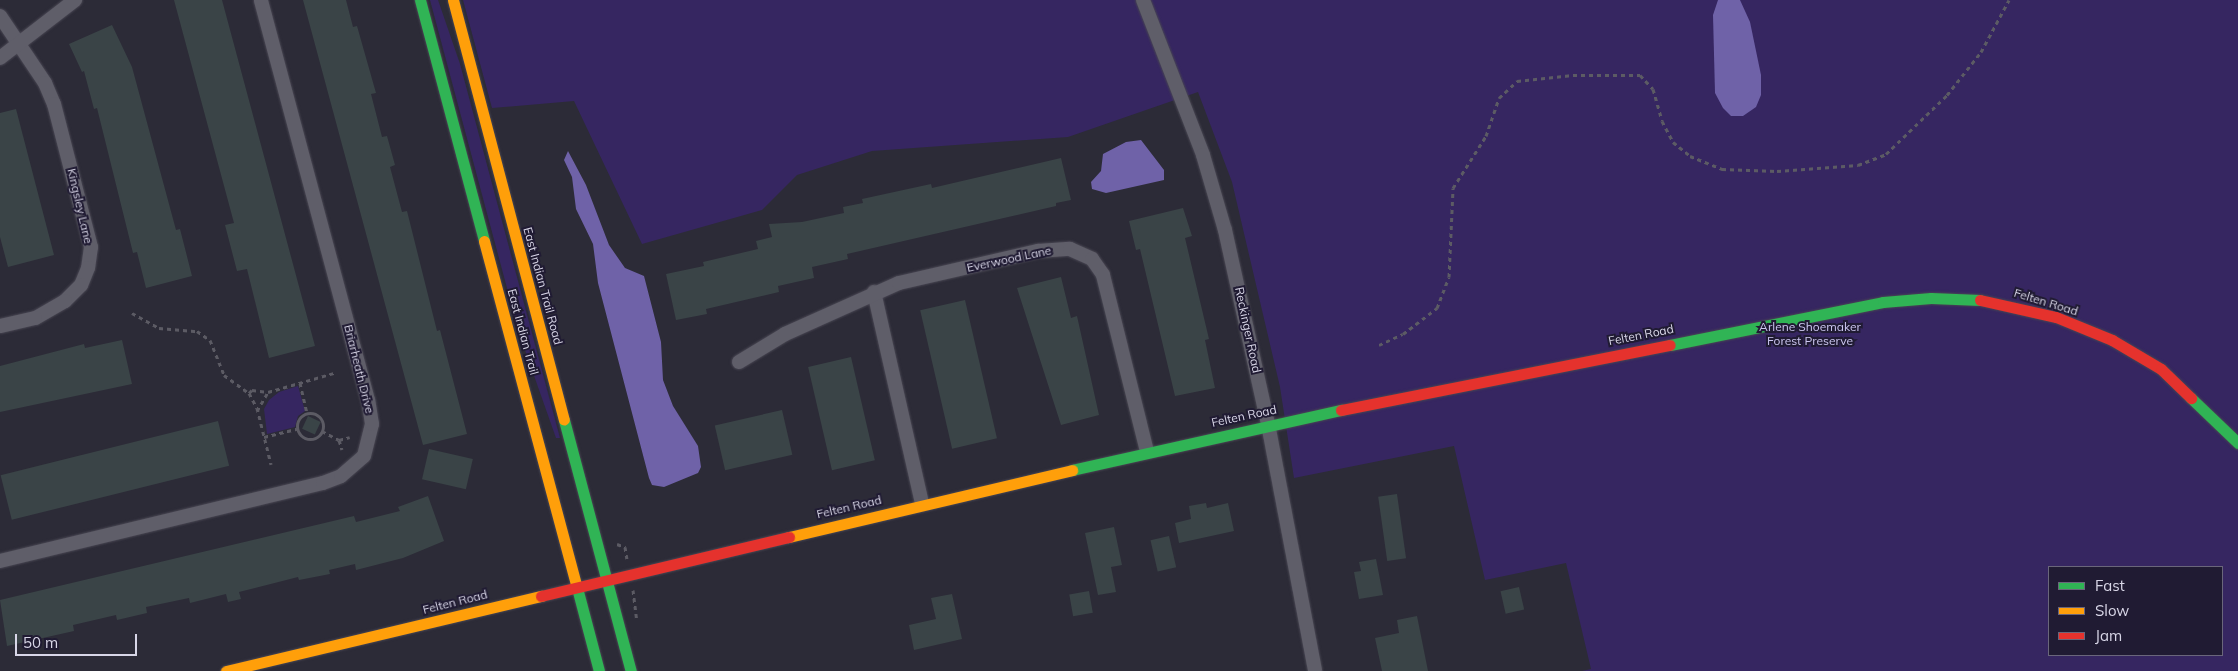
<!DOCTYPE html>
<style>
body{margin:0}
#map{position:relative;width:2238px;height:671px;overflow:hidden;background:#2c2b37;font-family:Mulish,sans-serif}
div>[style]{position:absolute}
[style*='--x']{left:calc(var(--x)*1px);top:calc(var(--y)*1px);width:calc(var(--w)*1px);rotate:calc(var(--a)*1deg)}
.green>*{inset:0;background:#362661}
.water>*{inset:0;background:#6f62a8}
.building>*{inset:0;background:#3a4447;transform-origin:0 0}
.path>*{height:3px;margin-top:-1.5px;transform-origin:0;background:repeating-linear-gradient(90deg,#5c5b64 0 4px,transparent 0 8px)}
.path>.ring{margin:-1.5px;padding:0;box-sizing:content-box;background:none;border:3px solid #5c5b64;border-radius:50%}
.roads{filter:drop-shadow(0 0 1px #484652) drop-shadow(0 0 1px #484652)}
.street>*{height:14px;margin:-7px;padding:0 7px;transform-origin:7px;border-radius:7px;background:#5f5e69}
.fast>*{height:11px;margin:-5.5px;padding:0 5.5px;transform-origin:5.5px;border-radius:5.5px;background:#30b455}
.slow>*{height:11px;margin:-5.5px;padding:0 5.5px;transform-origin:5.5px;border-radius:5.5px;background:#ff9f0a}
.jam>*{height:11px;margin:-5.5px;padding:0 5.5px;transform-origin:5.5px;border-radius:5.5px;background:#e5322d}
span{translate:-50% -50%;white-space:nowrap;text-align:center;line-height:1.15;-webkit-text-stroke:4px #201b33;paint-order:stroke}
.street-label{font-size:12px;color:#d8d6e7}
.park-label{font-size:12px;color:#cdc7f1}
.legend{position:absolute;left:2048px;top:566px;width:175px;height:90px;box-sizing:border-box;background:#201b33;border:1px solid #6a667b;margin:0;padding:6px 9px;list-style:none;font-size:15px;color:#d8d6e7}
.legend li{display:flex;align-items:center;gap:10px;height:25px}
.legend b{width:25px;border:1px solid #6a667b}
.scale{position:absolute;left:15px;top:634px;width:122px;height:22px;box-sizing:border-box;border:2px solid #d8d6e7;border-top:0;padding-left:6px;font-size:15px;line-height:18px;white-space:nowrap;color:#d8d6e7;-webkit-text-stroke:4px #201b33;paint-order:stroke}
</style>
<div id="map">
<div class="green">
<i style="clip-path:polygon(430px 0,438px 0,460px 64px,560px 438px,556px 438px,519px 333px)"></i>
<i style="clip-path:polygon(evenodd,463px 0,2238px 0,2238px 671px,1582px 671px,1591px 669px,1566px 563px,1485px 580px,1454px 446px,1294px 478px,1280px 387px,1232px 182px,1198px 92px,1068px 137px,872px 151px,797px 175px,762px 210px,642px 244px,574px 101px,492px 108px,463px 0,2049px 567px,2222px 567px,2222px 655px,2049px 655px,2049px 567px)"></i>
<i style="clip-path:polygon(298px 386px,305px 411px,298px 416px,295px 427px,267px 434px,264px 409px,269px 400px,279px 392px)"></i>
</div>
<div class="water">
<i style="clip-path:polygon(1718px 0,1740px 0,1750px 22px,1761px 75px,1761px 95px,1756px 107px,1743px 116px,1731px 116px,1723px 108px,1715px 93px,1713px 15px)"></i>
<i style="clip-path:polygon(1141px 140px,1164px 170px,1164px 180px,1106px 193px,1092px 189px,1091px 182px,1101px 171px,1103px 154px,1126px 142px)"></i>
<i style="clip-path:polygon(568px 151px,586px 185px,609px 245px,625px 268px,644px 276px,661px 342px,663px 380px,673px 406px,698px 446px,701px 467px,698px 473px,664px 487px,652px 485px,649px 478px,598px 283px,593px 244px,576px 209px,572px 177px,564px 160px)"></i>
</div>
<div class="building">
<i style="clip-path:polygon(174px 0,222px 0,315px 346px,269px 358px,247px 269px,237px 271px,225px 225px,234px 223px)"></i>
<i style="clip-path:polygon(303px 0,346px 0,353px 27px,357px 26px,376px 93px,371px 94px,382px 137px,387px 136px,395px 165px,390px 167px,402px 212px,407px 211px,437px 331px,440px 330px,467px 434px,423px 445px)"></i>
<i style="clip-path:polygon(112px 25px,132px 67px,176px 230px,180px 229px,192px 276px,146px 288px,137px 252px,133px 253px,97px 108px,94px 109px,84px 71px,82px 72px,69px 44px)"></i>
<i style="clip-path:polygon(16px 109px,54px 255px,8px 267px,0 237px,0 113px)"></i>
<i style="clip-path:polygon(1061px 158px,1071px 200px,1056px 203px,1056px 206px,847px 254px,848px 259px,812px 267px,814px 278px,778px 286px,779px 292px,706px 309px,707px 314px,676px 320px,666px 274px,704px 266px,703px 262px,758px 249px,756px 241px,772px 237px,769px 224px,802px 222px,844px 213px,843px 207px,863px 203px,862px 199px,931px 184px,932px 188px)"></i>
<i style="clip-path:polygon(1183px 208px,1192px 236px,1185px 238px,1209px 339px,1205px 340px,1215px 388px,1175px 396px,1140px 249px,1136px 250px,1129px 221px)"></i>
<i style="clip-path:polygon(1061px 277px,1071px 318px,1077px 316px,1099px 415px,1061px 425px,1017px 288px)"></i>
<i style="left:965px;top:300px;width:142px;height:46px;rotate:77deg"></i>
<i style="clip-path:polygon(122px 340px,132px 384px,0 412px,0 366px,84px 344px,85px 348px)"></i>
<i style="left:851px;top:357px;width:106px;height:44px;rotate:77deg"></i>
<i style="left:782px;top:410px;width:46px;height:69px;rotate:77deg"></i>
<i style="left:308px;top:416px;width:14px;height:14px;rotate:25deg"></i>
<i style="left:218px;top:421px;width:46px;height:224px;rotate:76deg"></i>
<i style="left:429px;top:449px;width:45px;height:31px;rotate:13deg"></i>
<i style="left:1397px;top:494px;width:65px;height:19px;rotate:82deg"></i>
<i style="clip-path:polygon(428px 496px,444px 541px,403px 558px,356px 570px,355px 564px,329px 570px,330px 574px,299px 580px,298px 577px,239px 592px,241px 599px,228px 602px,226px 594px,190px 603px,189px 598px,146px 607px,147px 613px,117px 620px,116px 615px,73px 625px,74px 631px,7px 646px,0 600px,354px 516px,356px 522px,400px 511px,398px 507px)"></i>
<i style="clip-path:polygon(1206px 503px,1207px 508px,1228px 503px,1234px 531px,1179px 543px,1175px 523px,1191px 519px,1189px 506px)"></i>
<i style="clip-path:polygon(1114px 527px,1122px 565px,1111px 567px,1116px 592px,1098px 595px,1085px 533px)"></i>
<i style="left:1169px;top:536px;width:32px;height:19px;rotate:77deg"></i>
<i style="clip-path:polygon(1376px 559px,1383px 595px,1359px 599px,1354px 572px,1361px 571px,1359px 562px)"></i>
<i style="left:1519px;top:587px;width:23px;height:19px;rotate:77deg"></i>
<i style="left:1089px;top:591px;width:22px;height:20px;rotate:80deg"></i>
<i style="clip-path:polygon(952px 594px,962px 639px,914px 650px,909px 625px,936px 619px,931px 598px)"></i>
<i style="clip-path:polygon(1417px 616px,1428px 671px,1382px 671px,1375px 638px,1399px 633px,1397px 620px)"></i>
</div>
<div class="path">
<i style="--x:132;--y:313;--w:31;--a:29"></i>
<i style="--x:159;--y:328;--w:38;--a:5"></i>
<i style="--x:197;--y:331;--w:16;--a:35"></i>
<i style="--x:210;--y:340;--w:38;--a:68"></i>
<i style="--x:224;--y:375;--w:31;--a:36"></i>
<i style="--x:249;--y:393;--w:17;--a:62"></i>
<i style="--x:257;--y:408;--w:58;--a:76"></i>
<i style="--x:1379;--y:345;--w:26;--a:-25"></i>
<i style="--x:1403;--y:334;--w:43;--a:-37.4"></i>
<i style="--x:1437;--y:308;--w:33;--a:-69"></i>
<i style="--x:1449;--y:277;--w:89;--a:-87.4"></i>
<i style="--x:1453;--y:188;--w:62;--a:-57.6"></i>
<i style="--x:1486;--y:136;--w:40;--a:-71.1"></i>
<i style="--x:1499;--y:98;--w:25;--a:-43"></i>
<i style="--x:1517;--y:81;--w:56;--a:-6.1"></i>
<i style="--x:1573;--y:75;--w:67;--a:0"></i>
<i style="--x:1640;--y:75;--w:19;--a:47"></i>
<i style="--x:1653;--y:89;--w:33;--a:74"></i>
<i style="--x:1662;--y:121;--w:24;--a:62"></i>
<i style="--x:1673;--y:142;--w:22;--a:39"></i>
<i style="--x:1690;--y:156;--w:35;--a:22"></i>
<i style="--x:1722;--y:169;--w:55;--a:2.1"></i>
<i style="--x:1777;--y:171;--w:81;--a:-4.2"></i>
<i style="--x:1858;--y:165;--w:30;--a:-21"></i>
<i style="--x:1886;--y:154;--w:85;--a:-44"></i>
<i style="--x:1947;--y:95;--w:55;--a:-51.7"></i>
<i style="--x:1981;--y:52;--w:59;--a:-61.7"></i>
<i style="--x:300;--y:383;--w:31;--a:77"></i>
<i style="--x:249;--y:393;--w:4;--a:-45"></i>
<i style="--x:252;--y:390;--w:16;--a:7"></i>
<i style="--x:257;--y:411;--w:22;--a:-60"></i>
<i style="--x:268;--y:392;--w:69;--a:-16.1"></i>
<i class="ring" style="left:297px;top:413px;width:23px;height:23px"></i>
<i style="--x:322;--y:431;--w:19;--a:28"></i>
<i style="--x:339;--y:440;--w:10;--a:73"></i>
<i style="--x:264;--y:437;--w:34;--a:-14"></i>
<i style="--x:339;--y:440;--w:11;--a:-15"></i>
<i style="--x:617;--y:544;--w:9;--a:21"></i>
<i style="--x:625;--y:547;--w:12;--a:81"></i>
<i style="--x:633;--y:590;--w:31;--a:83"></i>
</div>
<div class="roads">
<div class="street">
<i style="--x:1143;--y:0;--w:166;--a:68.8"></i>
<i style="--x:1203;--y:155;--w:78;--a:73.7"></i>
<i style="--x:1225;--y:230;--w:199;--a:77.5"></i>
<i style="--x:1268;--y:424;--w:251;--a:79.2"></i>
<i style="--x:0;--y:16;--w:81;--a:56.1"></i>
<i style="--x:45;--y:83;--w:23;--a:67"></i>
<i style="--x:54;--y:104;--w:148;--a:75.5"></i>
<i style="--x:91;--y:247;--w:21;--a:98"></i>
<i style="--x:88;--y:268;--w:18;--a:112"></i>
<i style="--x:81;--y:285;--w:23;--a:135"></i>
<i style="--x:65;--y:301;--w:34;--a:150"></i>
<i style="--x:35;--y:318;--w:36;--a:167"></i>
<i style="--x:0;--y:58;--w:95;--a:-37.7"></i>
<i style="--x:874;--y:292;--w:216;--a:77.2"></i>
<i style="--x:739;--y:362;--w:54;--a:-31.3"></i>
<i style="--x:785;--y:334;--w:125;--a:-24.1"></i>
<i style="--x:899;--y:283;--w:143;--a:-13"></i>
<i style="--x:1038;--y:251;--w:32;--a:-4"></i>
<i style="--x:1070;--y:249;--w:24;--a:24"></i>
<i style="--x:1092;--y:259;--w:19;--a:55"></i>
<i style="--x:1103;--y:275;--w:182;--a:76"></i>
<i style="--x:0;--y:561;--w:332;--a:-13.6"></i>
<i style="--x:323;--y:483;--w:19;--a:-21"></i>
<i style="--x:341;--y:476;--w:30;--a:-41"></i>
<i style="--x:364;--y:456;--w:33;--a:-76"></i>
<i style="--x:372;--y:424;--w:24;--a:-99"></i>
<i style="--x:368;--y:400;--w:414;--a:-105"></i>
</div>
<div class="fast">
<i style="--x:420;--y:0;--w:249;--a:75.1"></i>
<i style="--x:1670;--y:345;--w:217;--a:-11.4"></i>
<i style="--x:1883;--y:302;--w:48;--a:-4.8"></i>
<i style="--x:1931;--y:298;--w:49;--a:2.3"></i>
<i style="--x:2191;--y:398;--w:65;--a:43.8"></i>
<i style="--x:564;--y:420;--w:260;--a:75.1"></i>
<i style="--x:1072;--y:470;--w:276;--a:-12.6"></i>
<i style="--x:576;--y:584;--w:90;--a:75.2"></i>
</div>
<div class="slow">
<i style="--x:453;--y:0;--w:434;--a:75.2"></i>
<i style="--x:484;--y:241;--w:355;--a:75"></i>
<i style="--x:789;--y:537;--w:291;--a:-13.3"></i>
<i style="--x:226;--y:671;--w:324;--a:-13.4"></i>
</div>
<div class="jam">
<i style="--x:1980;--y:300;--w:78;--a:12.6"></i>
<i style="--x:2056;--y:317;--w:61;--a:22.3"></i>
<i style="--x:2112;--y:340;--w:57;--a:30.6"></i>
<i style="--x:2161;--y:369;--w:42;--a:44"></i>
<i style="--x:1341;--y:410;--w:335;--a:-11.2"></i>
<i style="--x:541;--y:596;--w:255;--a:-13.4"></i>
</div>
</div>
<div class="street-label">
<span style="left:80px;top:206px;rotate:77deg">Kingsley Lane</span>
<span style="left:1009px;top:259px;rotate:-12deg">Everwood Lane</span>
<span style="left:543px;top:286px;rotate:75deg">East Indian Trail Road</span>
<span style="left:2046px;top:302px;rotate:17deg">Felten Road</span>
<span style="left:1248px;top:330px;rotate:78deg">Reckinger Road</span>
<span style="left:523px;top:332px;rotate:75deg">East Indian Trail</span>
<span style="left:1641px;top:335px;rotate:-11deg">Felten Road</span>
<span style="left:359px;top:369px;rotate:76deg">Briarheath Drive</span>
<span style="left:1244px;top:416px;rotate:-12deg">Felten Road</span>
<span style="left:849px;top:507px;rotate:-13deg">Felten Road</span>
<span style="left:455px;top:602px;rotate:-14deg">Felten Road</span>
</div>
<div class="park-label">
<span style="left:1810px;top:334px">Arlene Shoemaker<br>Forest Preserve</span>
</div>
<ul class="legend">
<li><b style="height:6px;background:#30b455"></b>Fast</li>
<li><b style="height:6px;background:#ff9f0a"></b>Slow</li>
<li><b style="height:6px;background:#e5322d"></b>Jam</li>
</ul>
<div class="scale">50 m</div>
</div>
